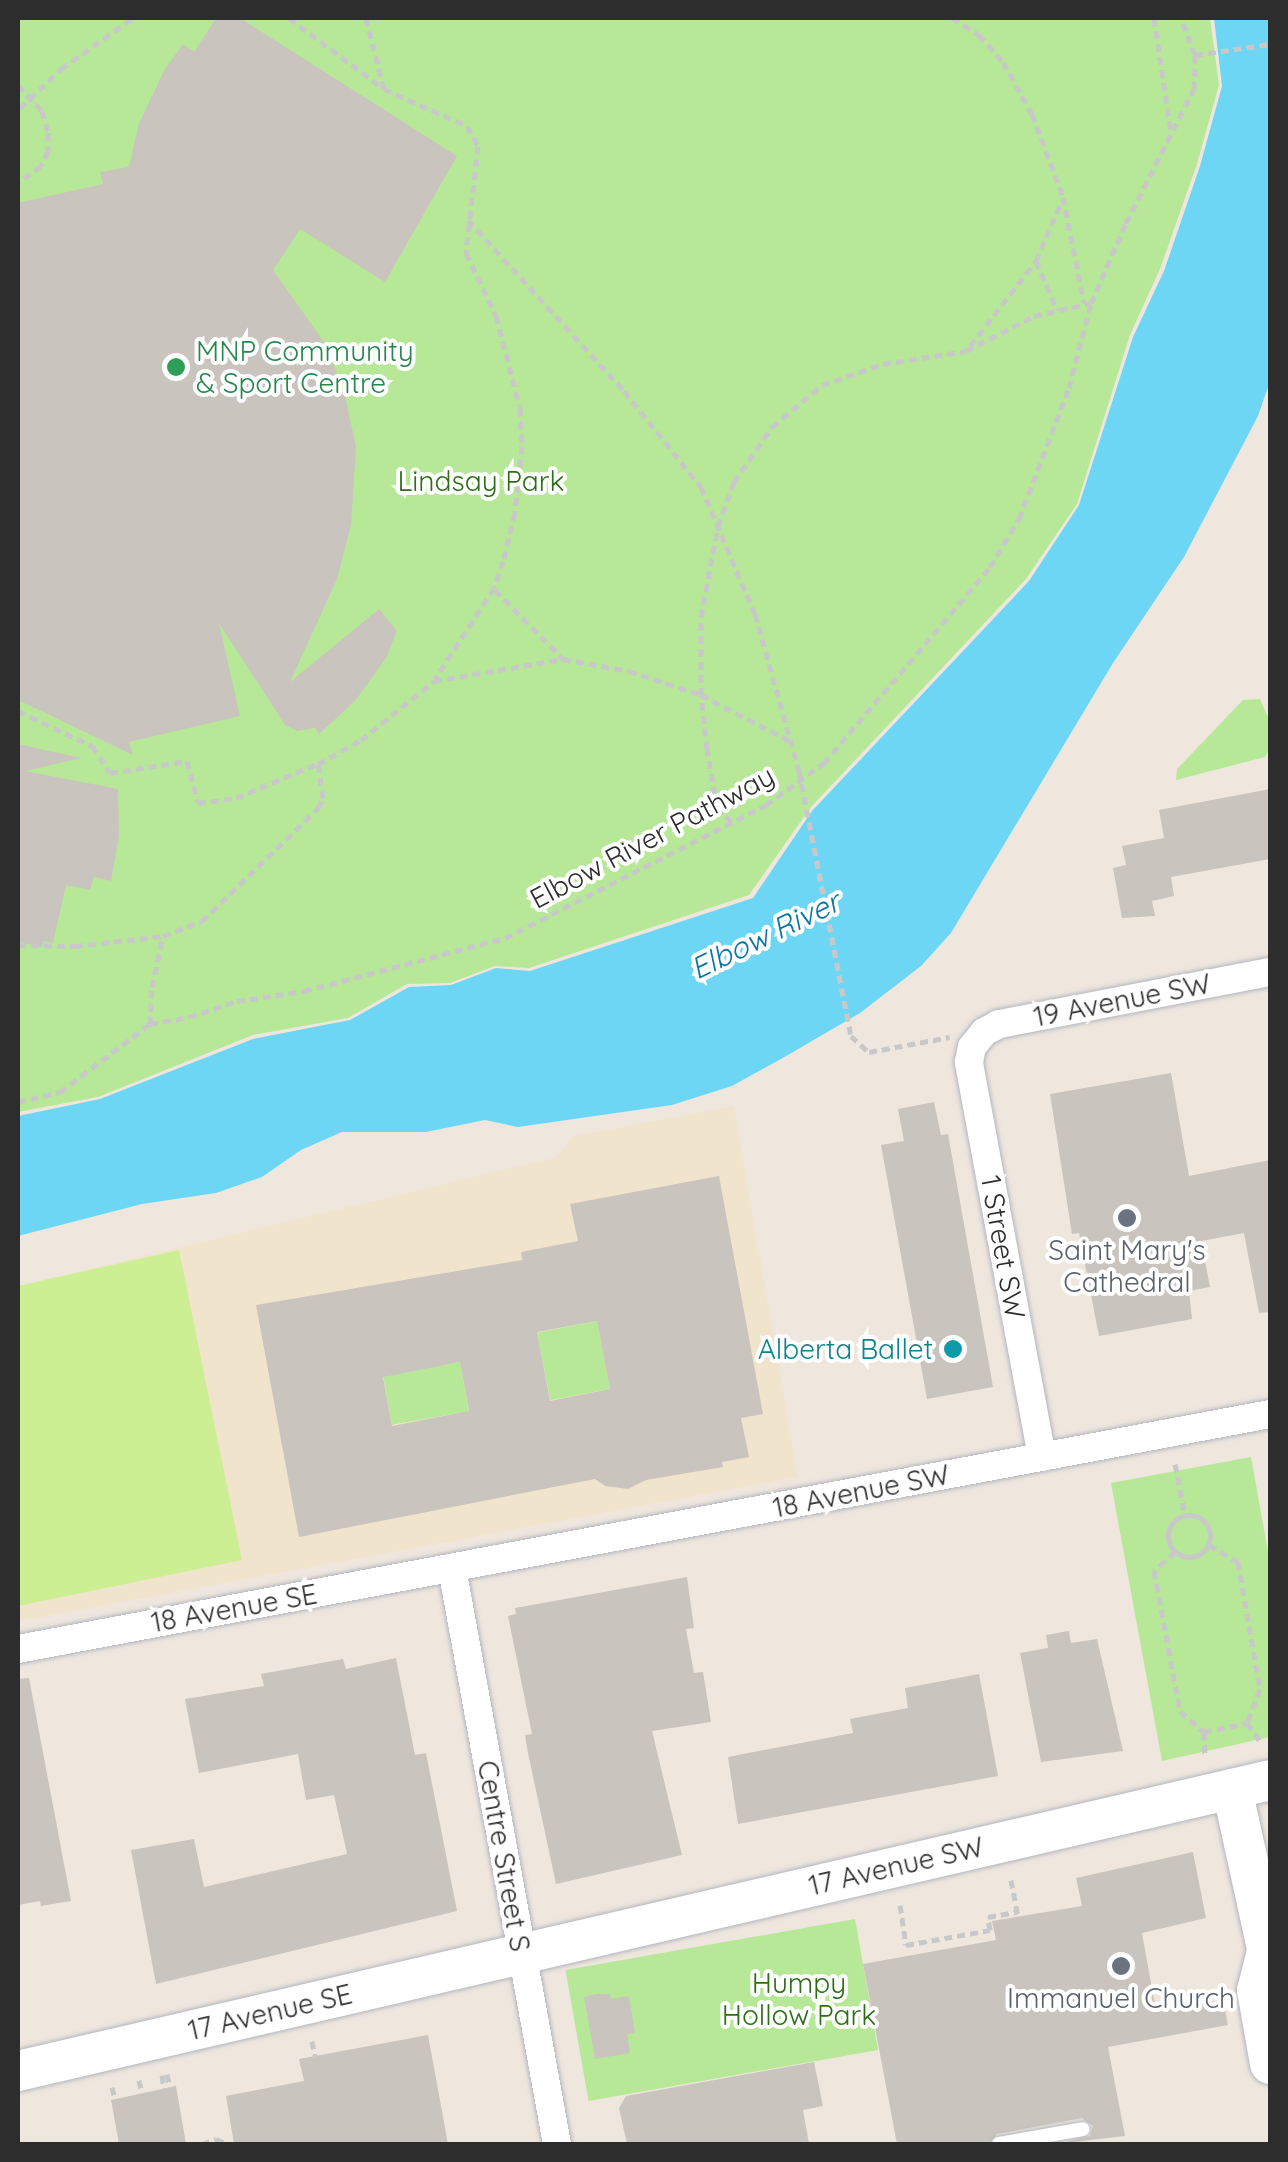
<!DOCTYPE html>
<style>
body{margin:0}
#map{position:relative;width:1288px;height:2162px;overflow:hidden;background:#efe7de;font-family:Quicksand,sans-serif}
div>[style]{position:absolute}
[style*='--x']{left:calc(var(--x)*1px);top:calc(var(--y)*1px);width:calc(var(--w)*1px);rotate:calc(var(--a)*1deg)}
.education>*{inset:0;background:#f1e4cd}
.green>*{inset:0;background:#b6e898;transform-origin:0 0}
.pitch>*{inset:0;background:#ccef94}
.water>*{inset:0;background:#6dd6f5}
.building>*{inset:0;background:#cac4be}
.path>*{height:5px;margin-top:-2.5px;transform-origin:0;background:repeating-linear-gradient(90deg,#c8c8c8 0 8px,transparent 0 13px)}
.path>.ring{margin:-2.5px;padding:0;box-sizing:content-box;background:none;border:5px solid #c8c8c8;border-radius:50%}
.roads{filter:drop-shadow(0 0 2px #b2b6c1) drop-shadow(0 0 2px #b2b6c1)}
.lane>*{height:14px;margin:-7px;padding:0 7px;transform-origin:7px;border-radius:7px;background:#fff}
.street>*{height:28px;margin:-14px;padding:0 14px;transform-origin:14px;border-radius:14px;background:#fff}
.secondary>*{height:40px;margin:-20px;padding:0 20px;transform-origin:20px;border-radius:20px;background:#fff}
.path-bridge>*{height:5px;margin-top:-2.5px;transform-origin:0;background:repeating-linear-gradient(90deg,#c8c8c8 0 8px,transparent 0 13px)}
.dots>*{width:28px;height:28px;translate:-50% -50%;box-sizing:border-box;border:5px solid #fff;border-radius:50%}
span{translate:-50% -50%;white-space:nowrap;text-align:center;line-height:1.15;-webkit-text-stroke:8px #fff;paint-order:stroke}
.leisure-label{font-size:28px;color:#27864d}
.left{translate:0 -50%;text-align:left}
.park-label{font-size:28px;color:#2d6f17}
.street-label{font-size:28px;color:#2d2d2d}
.worship-label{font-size:28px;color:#5b616d}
.culture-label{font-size:28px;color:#0d838f}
.right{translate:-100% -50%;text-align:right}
.water-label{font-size:30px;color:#0676a7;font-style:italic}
.frame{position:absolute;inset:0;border:20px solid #2d2d2d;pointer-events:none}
</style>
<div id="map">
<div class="education">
<i style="clip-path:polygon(734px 1106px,798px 1477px,18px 1621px,18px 1286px,557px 1157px,574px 1136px)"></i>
</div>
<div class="green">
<i style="clip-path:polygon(18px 18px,1210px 18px,1219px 85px,1197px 164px,1160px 269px,1130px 335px,1077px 504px,1026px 579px,811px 807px,749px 895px,529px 968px,495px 966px,450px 983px,407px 984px,348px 1018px,253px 1035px,98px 1097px,18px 1112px)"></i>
<i style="clip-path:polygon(1260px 699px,1270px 722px,1270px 747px,1265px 757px,1176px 780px,1177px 769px,1243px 700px)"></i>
<i style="left:597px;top:1321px;width:69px;height:61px;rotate:79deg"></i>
<i style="left:460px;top:1362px;width:50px;height:78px;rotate:80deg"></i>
<i style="clip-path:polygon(1251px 1457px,1270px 1563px,1270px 1737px,1162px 1761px,1111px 1483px)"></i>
<i style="left:855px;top:1919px;width:133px;height:294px;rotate:80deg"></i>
</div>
<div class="pitch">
<i style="clip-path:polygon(179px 1250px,242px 1560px,18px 1606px,18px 1286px)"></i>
</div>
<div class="water">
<i style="clip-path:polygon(1214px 18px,1270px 18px,1270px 381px,1258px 416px,1184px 557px,1113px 663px,951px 933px,921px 966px,860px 1013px,781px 1059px,732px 1086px,672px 1105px,518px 1127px,485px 1120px,426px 1132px,342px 1132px,301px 1150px,262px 1177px,216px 1193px,142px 1204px,18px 1236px,18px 1116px,100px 1099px,253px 1039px,350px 1020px,409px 987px,451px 985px,496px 968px,530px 971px,753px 898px,812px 811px,1029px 581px,1079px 505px,1133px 337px,1164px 271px,1200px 166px,1222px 86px)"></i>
</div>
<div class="building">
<i style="clip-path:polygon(216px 18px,240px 18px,457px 156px,385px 282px,300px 229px,273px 270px,324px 342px,344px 391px,356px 447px,351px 525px,337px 579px,290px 682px,379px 609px,397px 631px,386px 658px,355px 701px,319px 734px,315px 728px,297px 731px,285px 725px,219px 623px,240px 716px,129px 742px,133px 755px,18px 700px,18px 203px,103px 184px,100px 172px,129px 167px,139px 123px,165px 69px,183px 44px,194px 52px)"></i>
<i style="clip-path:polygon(18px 744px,81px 758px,25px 771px,118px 789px,119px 836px,111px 881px,94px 877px,90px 890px,66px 885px,53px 943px,44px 941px,42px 947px,18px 942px)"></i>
<i style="clip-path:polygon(1270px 789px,1270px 859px,1171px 877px,1174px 896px,1152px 901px,1155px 916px,1122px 918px,1113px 868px,1126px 865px,1122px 846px,1164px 838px,1159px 810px)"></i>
<i style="clip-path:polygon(1171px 1073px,1189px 1176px,1270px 1160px,1270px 1312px,1259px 1313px,1244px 1233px,1201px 1241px,1210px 1287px,1189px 1291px,1192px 1319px,1099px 1336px,1079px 1233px,1072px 1234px,1050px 1094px)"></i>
<i style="clip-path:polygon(934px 1102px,941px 1135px,948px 1134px,993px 1387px,927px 1399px,881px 1145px,904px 1141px,898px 1109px)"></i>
<i style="clip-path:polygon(evenodd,719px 1176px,763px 1414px,741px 1418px,749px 1457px,722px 1462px,723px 1467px,646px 1480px,628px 1489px,605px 1486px,595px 1479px,299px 1537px,256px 1305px,522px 1260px,521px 1252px,578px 1241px,570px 1204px,719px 1176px,597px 1321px,610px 1389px,550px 1401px,537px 1332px,597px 1321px,719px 1176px,460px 1362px,469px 1411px,392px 1426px,383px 1377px,460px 1362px)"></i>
<i style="clip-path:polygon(687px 1577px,694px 1628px,686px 1629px,694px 1673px,703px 1672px,711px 1722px,652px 1731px,682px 1855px,556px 1884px,528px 1753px,525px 1735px,532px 1734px,508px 1616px,516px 1614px,515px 1608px)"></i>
<i style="clip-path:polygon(1069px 1631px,1071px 1643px,1097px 1639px,1123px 1751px,1041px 1762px,1020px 1653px,1048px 1648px,1046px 1635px)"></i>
<i style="clip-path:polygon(396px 1658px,415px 1755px,426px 1753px,457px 1911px,156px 1984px,131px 1850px,194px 1839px,204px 1887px,347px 1854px,334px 1795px,306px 1800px,298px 1754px,199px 1773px,185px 1699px,264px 1686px,261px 1674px,343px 1659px,346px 1669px)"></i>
<i style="clip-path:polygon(979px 1674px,998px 1776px,738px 1824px,728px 1757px,853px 1733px,850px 1719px,908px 1708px,905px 1688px)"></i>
<i style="clip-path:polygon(29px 1678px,71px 1901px,41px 1906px,40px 1901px,18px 1905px,18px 1679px)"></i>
<i style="clip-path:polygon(1193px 1852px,1206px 1918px,1142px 1933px,1156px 2011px,1223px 2000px,1228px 2025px,1108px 2047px,1125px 2136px,1057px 2144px,1090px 2136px,1093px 2126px,1082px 2118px,997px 2134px,989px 2144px,897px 2144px,863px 1964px,996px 1940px,992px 1921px,1082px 1906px,1076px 1878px)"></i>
<i style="clip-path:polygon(596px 1994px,610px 1994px,611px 1999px,629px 1996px,635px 2033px,627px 2034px,630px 2053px,595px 2059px,584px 1997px)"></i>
<i style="clip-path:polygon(428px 2035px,448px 2144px,234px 2144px,226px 2096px,304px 2081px,299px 2059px)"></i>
<i style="clip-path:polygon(814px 2062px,823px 2106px,803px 2110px,809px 2144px,627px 2144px,619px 2108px,626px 2096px)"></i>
<i style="clip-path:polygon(176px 2086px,186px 2144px,119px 2144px,111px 2100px)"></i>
</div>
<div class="path">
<i style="--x:289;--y:18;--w:117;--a:36.7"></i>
<i style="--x:366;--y:18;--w:73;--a:75.8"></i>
<i style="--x:384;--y:89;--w:91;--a:24"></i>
<i style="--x:467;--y:126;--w:23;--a:61"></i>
<i style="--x:478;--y:146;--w:108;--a:96.4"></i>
<i style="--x:466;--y:253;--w:70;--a:64.5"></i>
<i style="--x:496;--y:316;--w:95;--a:75.4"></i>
<i style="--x:520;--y:408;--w:38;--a:87"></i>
<i style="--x:522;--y:446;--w:67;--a:96"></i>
<i style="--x:515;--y:513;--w:49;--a:104"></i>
<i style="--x:503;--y:561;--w:28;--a:108"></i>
<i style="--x:494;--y:588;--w:108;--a:123"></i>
<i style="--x:952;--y:18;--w:32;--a:32"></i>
<i style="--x:979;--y:35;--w:36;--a:48"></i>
<i style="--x:1003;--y:62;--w:60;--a:60.9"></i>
<i style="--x:1032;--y:114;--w:89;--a:69.5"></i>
<i style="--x:1063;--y:197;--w:108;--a:78.8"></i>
<i style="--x:1154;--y:18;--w:116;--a:81.6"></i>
<i style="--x:1195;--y:55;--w:76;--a:-8.3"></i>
<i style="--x:18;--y:85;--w:35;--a:47"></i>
<i style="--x:42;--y:111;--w:22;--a:74"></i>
<i style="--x:48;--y:132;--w:19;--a:90"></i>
<i style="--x:48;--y:151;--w:17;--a:115"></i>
<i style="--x:41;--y:166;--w:29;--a:144"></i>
<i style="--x:20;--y:108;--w:57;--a:-43.6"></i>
<i style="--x:61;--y:69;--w:88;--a:-35.3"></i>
<i style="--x:468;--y:220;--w:231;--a:47.6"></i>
<i style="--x:624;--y:391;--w:123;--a:51.3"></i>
<i style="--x:701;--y:487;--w:138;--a:67"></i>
<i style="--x:755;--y:614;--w:163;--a:74.3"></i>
<i style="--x:1036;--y:261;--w:53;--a:66.8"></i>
<i style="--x:970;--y:346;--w:108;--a:-52.2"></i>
<i style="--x:1036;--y:261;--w:66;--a:-66.9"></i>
<i style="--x:495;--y:590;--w:97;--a:45.4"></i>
<i style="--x:18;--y:711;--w:82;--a:25.3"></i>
<i style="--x:92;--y:746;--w:32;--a:56"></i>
<i style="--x:110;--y:773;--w:78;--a:-8.9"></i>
<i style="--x:187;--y:761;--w:43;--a:75.3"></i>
<i style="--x:198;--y:803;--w:38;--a:-7"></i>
<i style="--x:236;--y:798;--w:88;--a:-22.8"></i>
<i style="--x:731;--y:822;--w:21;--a:-133"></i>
<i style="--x:717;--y:807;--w:59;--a:-99.8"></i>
<i style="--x:707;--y:749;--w:54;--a:-96.3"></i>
<i style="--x:701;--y:695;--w:78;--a:-90"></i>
<i style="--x:701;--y:617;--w:93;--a:-79.4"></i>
<i style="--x:718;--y:526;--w:47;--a:-70"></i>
<i style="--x:734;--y:482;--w:67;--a:-55.4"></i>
<i style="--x:772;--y:427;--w:65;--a:-40"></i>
<i style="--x:822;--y:385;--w:65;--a:-19"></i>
<i style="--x:883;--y:364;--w:84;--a:-8.9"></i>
<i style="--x:966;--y:351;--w:76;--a:-27.2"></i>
<i style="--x:1034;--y:316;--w:58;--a:-12.8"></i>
<i style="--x:18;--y:945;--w:57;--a:1"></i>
<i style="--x:75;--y:946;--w:89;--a:-6.5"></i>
<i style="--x:163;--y:936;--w:42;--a:-21"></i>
<i style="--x:202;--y:921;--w:162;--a:-44.2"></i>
<i style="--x:318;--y:808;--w:11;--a:-63"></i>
<i style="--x:323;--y:798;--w:34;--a:-98"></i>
<i style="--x:318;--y:764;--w:49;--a:-29.2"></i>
<i style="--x:361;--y:740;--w:94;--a:-38.9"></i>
<i style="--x:434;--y:681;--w:131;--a:-9.7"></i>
<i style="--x:563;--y:659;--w:67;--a:10.3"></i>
<i style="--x:629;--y:671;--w:76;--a:18.4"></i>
<i style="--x:701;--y:695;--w:102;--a:27.3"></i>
<i style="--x:150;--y:1024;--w:37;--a:-87"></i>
<i style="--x:152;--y:987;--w:52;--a:-77.8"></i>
<i style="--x:851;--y:1036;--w:24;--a:42"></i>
<i style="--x:869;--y:1052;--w:82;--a:-10.5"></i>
<i style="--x:18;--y:1102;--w:43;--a:-13.4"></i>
<i style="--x:60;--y:1092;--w:113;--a:-37.1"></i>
<i style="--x:150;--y:1024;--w:40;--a:-10"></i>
<i style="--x:189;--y:1017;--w:51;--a:-18.4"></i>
<i style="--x:237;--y:1001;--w:68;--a:-8.5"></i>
<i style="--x:304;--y:991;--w:208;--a:-14.8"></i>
<i style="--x:505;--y:938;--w:293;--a:-27"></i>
<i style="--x:766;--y:805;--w:72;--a:-35.9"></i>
<i style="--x:824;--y:763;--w:257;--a:-49.7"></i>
<i style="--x:990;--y:567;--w:56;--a:-58.9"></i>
<i style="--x:1019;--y:519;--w:140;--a:-69.1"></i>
<i style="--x:1069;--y:388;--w:88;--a:-75.5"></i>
<i style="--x:1091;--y:303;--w:87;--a:-66.4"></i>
<i style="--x:1126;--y:223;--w:150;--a:-63.1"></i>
<i style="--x:1194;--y:89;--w:34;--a:-88"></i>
<i style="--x:1195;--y:55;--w:40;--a:-111"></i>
<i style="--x:1175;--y:1464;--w:53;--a:79.1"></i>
<i class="ring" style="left:1168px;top:1515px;width:37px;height:37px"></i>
<i style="--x:1209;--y:1545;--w:34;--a:30"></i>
<i style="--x:1238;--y:1562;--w:129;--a:80.2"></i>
<i style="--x:1260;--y:1689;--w:36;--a:111"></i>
<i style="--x:1247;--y:1723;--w:24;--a:54"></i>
<i style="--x:1175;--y:1552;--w:28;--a:138"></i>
<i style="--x:1154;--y:1571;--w:142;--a:79.5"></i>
<i style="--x:1180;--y:1711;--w:32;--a:41"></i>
<i style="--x:1204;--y:1732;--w:23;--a:88"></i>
<i style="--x:1204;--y:1732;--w:44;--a:-11.8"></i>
<i style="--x:1011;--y:1880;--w:38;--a:79"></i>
<i style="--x:900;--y:1905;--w:40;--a:81.5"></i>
<i style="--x:906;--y:1945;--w:85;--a:-10.1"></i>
<i style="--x:990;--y:1930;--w:13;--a:-99"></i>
<i style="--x:988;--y:1917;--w:29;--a:-10"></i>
<i style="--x:312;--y:2041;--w:16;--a:79"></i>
<i style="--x:167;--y:2074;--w:13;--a:77"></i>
<i style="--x:162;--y:2075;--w:14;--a:82"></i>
<i style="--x:139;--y:2080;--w:13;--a:77"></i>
<i style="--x:112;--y:2087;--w:12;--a:76"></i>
<i style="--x:202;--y:2144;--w:15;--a:-20"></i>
<i style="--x:216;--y:2139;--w:13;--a:23"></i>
</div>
<div class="roads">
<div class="lane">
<i style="--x:999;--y:2144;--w:85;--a:-10.1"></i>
</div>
<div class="street">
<i style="--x:1042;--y:1457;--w:402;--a:-100.5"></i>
<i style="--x:969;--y:1062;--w:15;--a:-79"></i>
<i style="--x:972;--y:1047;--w:19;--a:-51"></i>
<i style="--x:984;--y:1032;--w:17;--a:-28"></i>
<i style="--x:999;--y:1024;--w:276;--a:-10.9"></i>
<i style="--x:452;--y:1568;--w:585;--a:79.67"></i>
<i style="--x:18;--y:1649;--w:1274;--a:-10.63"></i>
</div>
<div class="secondary">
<i style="--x:1232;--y:1789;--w:177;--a:77.6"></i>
<i style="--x:1266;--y:1955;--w:36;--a:104"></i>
<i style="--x:1257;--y:1990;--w:75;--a:80"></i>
<i style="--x:18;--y:2071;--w:1285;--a:-13.08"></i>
</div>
</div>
<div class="path-bridge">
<i style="--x:799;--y:771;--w:270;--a:78.9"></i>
</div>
<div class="dots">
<i style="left:176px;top:367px;background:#2e9e5b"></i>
<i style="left:1127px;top:1218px;background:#6b7280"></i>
<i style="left:953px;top:1349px;background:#0f9aa8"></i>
<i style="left:1121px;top:1966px;background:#6b7280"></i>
</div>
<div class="leisure-label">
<span class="left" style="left:196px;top:367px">MNP Community<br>&amp; Sport Centre</span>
</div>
<div class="park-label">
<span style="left:481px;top:481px">Lindsay Park</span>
<span style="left:799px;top:1999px">Humpy<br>Hollow Park</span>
</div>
<div class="street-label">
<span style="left:652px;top:837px;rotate:-28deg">Elbow River Pathway</span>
<span style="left:1122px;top:1000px;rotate:-11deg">19 Avenue SW</span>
<span style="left:1003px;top:1247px;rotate:80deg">1 Street SW</span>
<span style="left:861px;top:1491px;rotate:-11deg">18 Avenue SW</span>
<span style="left:234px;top:1608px;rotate:-10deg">18 Avenue SE</span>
<span style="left:504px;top:1856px;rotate:80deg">Centre Street S</span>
<span style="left:896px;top:1866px;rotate:-13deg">17 Avenue SW</span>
<span style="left:270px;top:2012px;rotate:-13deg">17 Avenue SE</span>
</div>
<div class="worship-label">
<span style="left:1127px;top:1266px">Saint Mary's<br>Cathedral</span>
<span style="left:1121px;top:1998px">Immanuel Church</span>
</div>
<div class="culture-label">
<span class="right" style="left:933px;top:1349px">Alberta Ballet</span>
</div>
<div class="water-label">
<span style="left:765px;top:935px;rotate:-26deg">Elbow River</span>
</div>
<div class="frame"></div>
</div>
